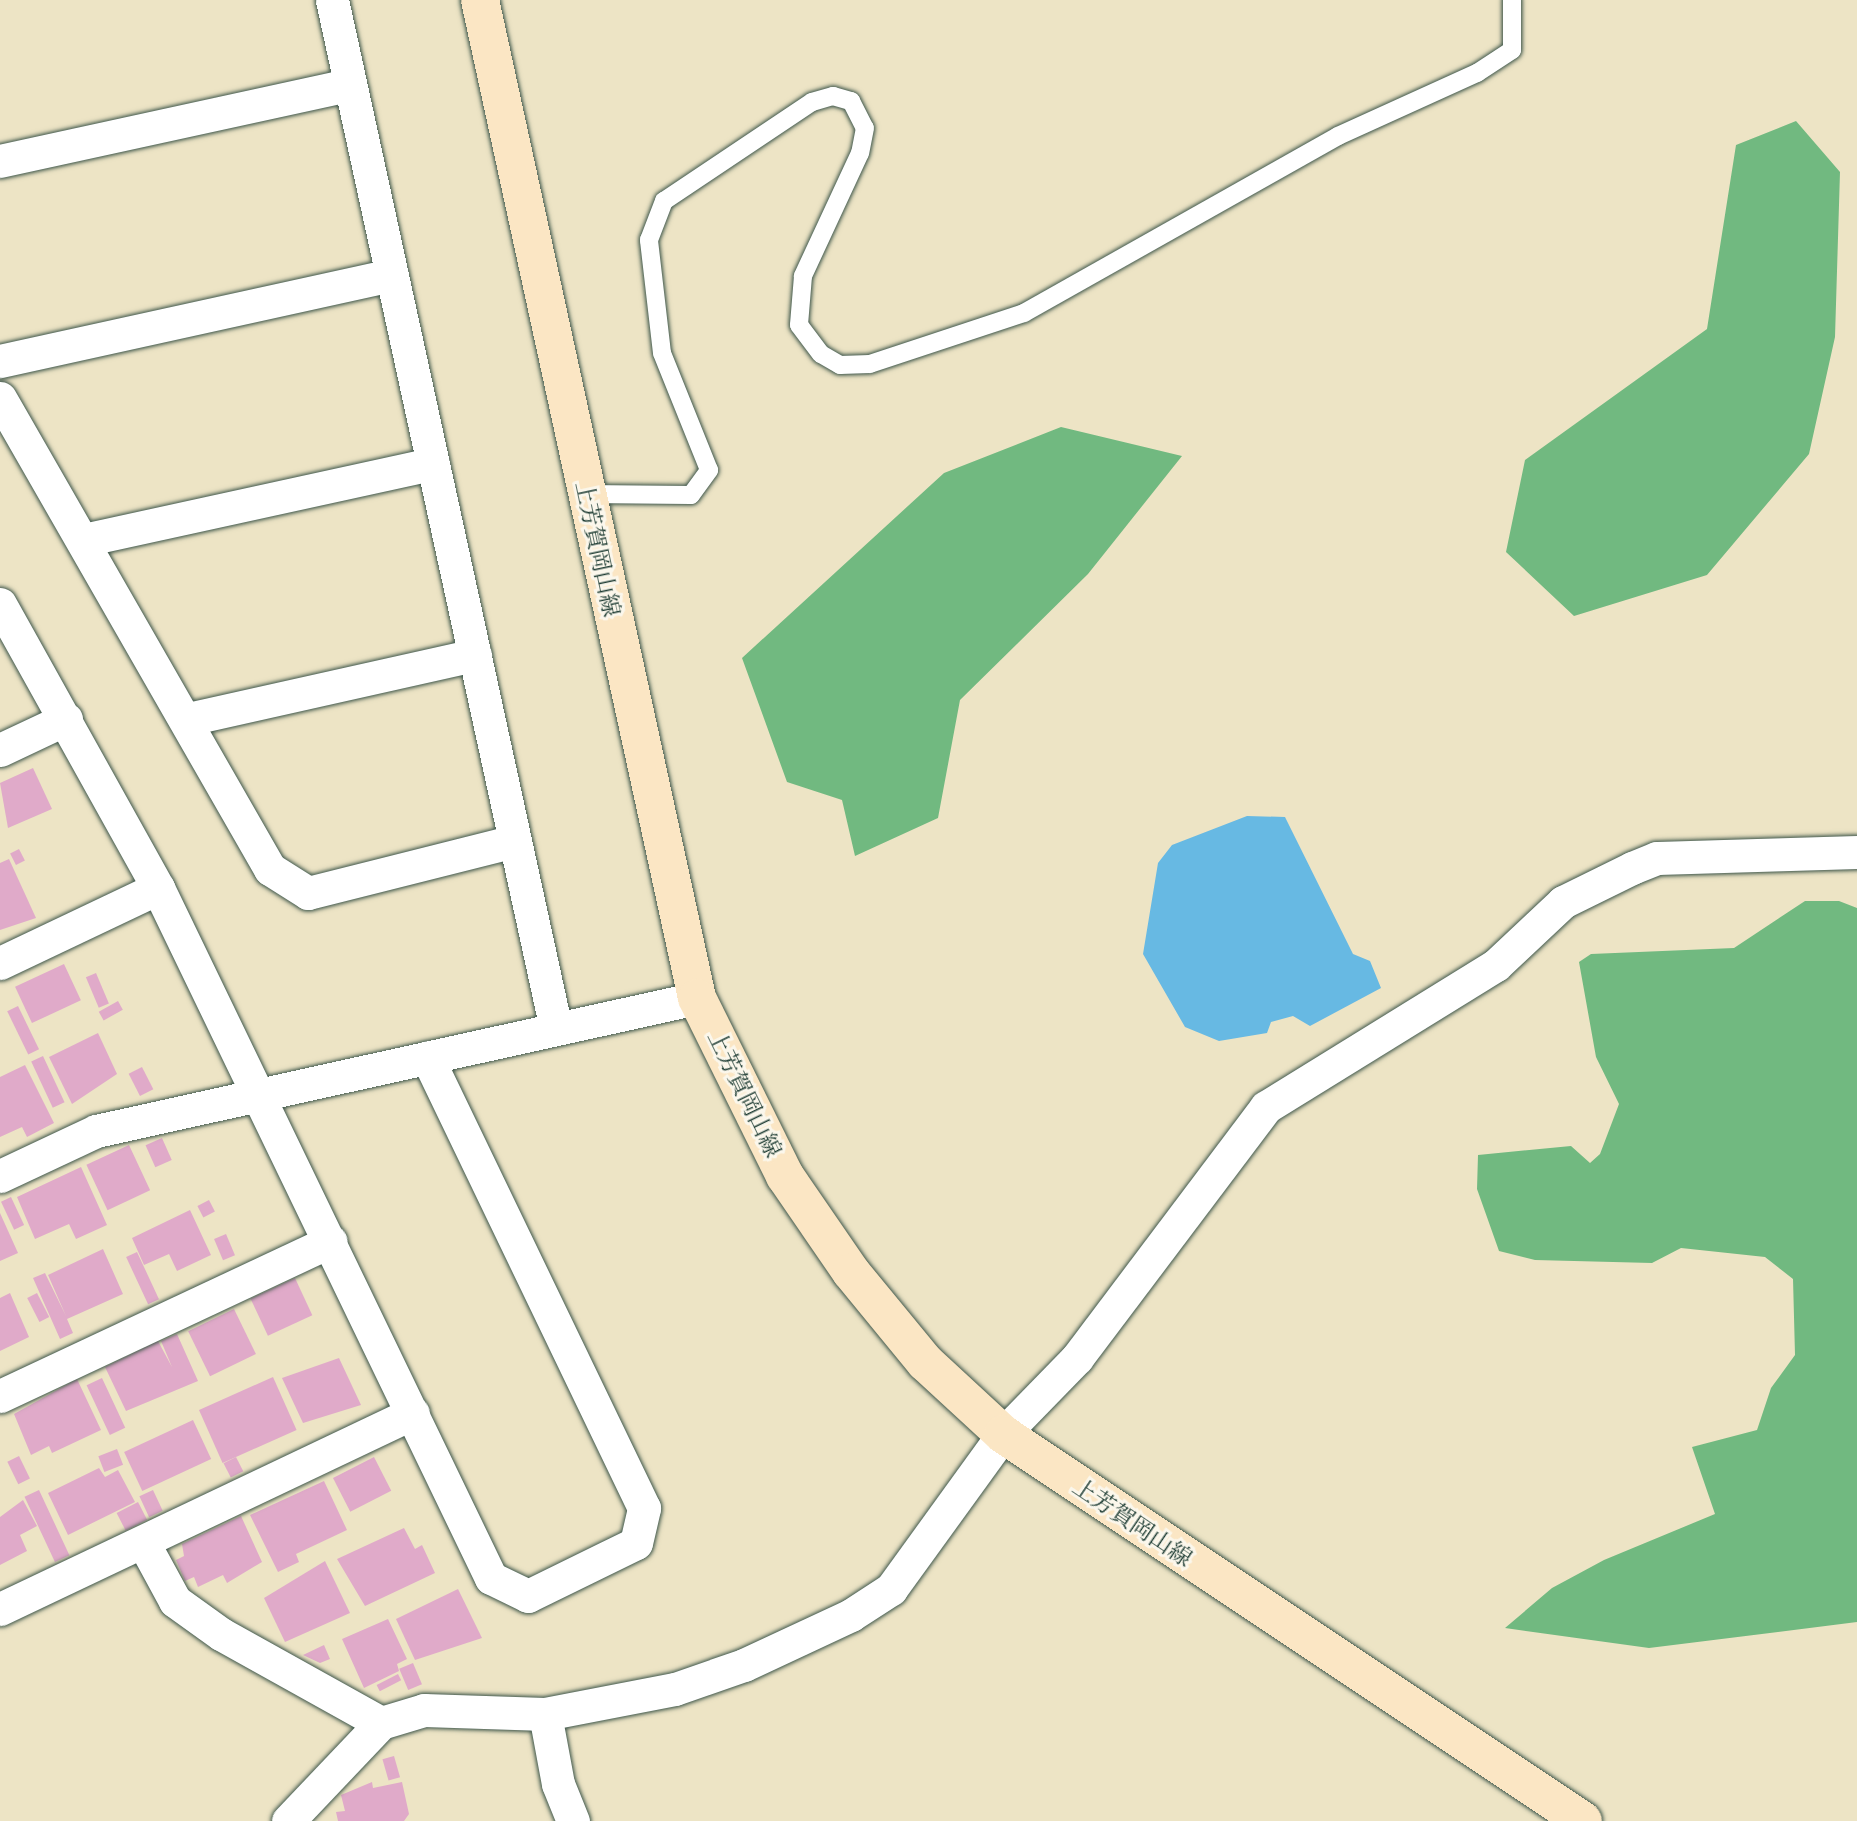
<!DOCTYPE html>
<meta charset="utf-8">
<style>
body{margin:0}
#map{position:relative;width:1857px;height:1821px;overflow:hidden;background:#ede4c5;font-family:"IM FELL French Canon","Noto Serif JP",serif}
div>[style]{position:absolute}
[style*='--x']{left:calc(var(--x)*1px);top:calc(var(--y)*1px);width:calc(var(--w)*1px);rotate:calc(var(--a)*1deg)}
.forest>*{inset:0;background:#71b980}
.water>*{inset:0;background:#67b9e3}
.building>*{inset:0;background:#e0aac9;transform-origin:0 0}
.roads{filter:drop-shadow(0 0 2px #3e564a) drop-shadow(0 0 2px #3e564a)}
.service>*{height:18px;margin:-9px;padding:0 9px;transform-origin:9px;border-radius:9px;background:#fff}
.minor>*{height:33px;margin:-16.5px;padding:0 16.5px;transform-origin:16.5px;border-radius:16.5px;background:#fff}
.secondary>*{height:38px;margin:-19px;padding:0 19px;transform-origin:19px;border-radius:19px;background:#fbe6c4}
span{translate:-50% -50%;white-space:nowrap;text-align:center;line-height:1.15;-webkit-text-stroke:6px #fbf7ec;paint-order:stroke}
.street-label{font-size:23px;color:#1f3d34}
</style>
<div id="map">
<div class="forest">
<i style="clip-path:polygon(1796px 121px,1840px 172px,1835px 337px,1809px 454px,1707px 575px,1574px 616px,1506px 552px,1525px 460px,1707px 329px,1736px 145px)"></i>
<i style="clip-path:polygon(1061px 427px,1182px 456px,1088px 574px,960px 700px,938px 818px,855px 856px,842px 800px,787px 782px,742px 658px,944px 473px)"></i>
<i style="clip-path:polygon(1805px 901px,1839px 901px,1857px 908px,1857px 1622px,1649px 1648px,1505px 1628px,1552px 1588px,1604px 1560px,1715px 1514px,1692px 1447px,1757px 1430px,1771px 1388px,1795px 1355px,1793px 1279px,1765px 1257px,1681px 1248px,1652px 1263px,1535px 1260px,1499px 1251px,1477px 1189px,1478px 1155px,1571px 1146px,1590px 1163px,1600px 1154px,1619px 1104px,1596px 1057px,1579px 962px,1591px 954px,1734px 948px)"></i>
</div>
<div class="water">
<i style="clip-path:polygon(1247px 816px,1285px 817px,1353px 954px,1370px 961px,1381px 988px,1310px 1026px,1293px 1016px,1271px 1022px,1267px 1033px,1219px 1041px,1185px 1027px,1143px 954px,1158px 863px,1172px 845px)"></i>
</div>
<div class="building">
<i style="clip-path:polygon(33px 768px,52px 809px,8px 828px,0 783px)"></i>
<i style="left:19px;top:849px;width:13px;height:10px;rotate:63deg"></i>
<i style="clip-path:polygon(9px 859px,36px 918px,0 930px,0 863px)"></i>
<i style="left:64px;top:964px;width:40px;height:54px;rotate:65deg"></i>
<i style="left:96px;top:973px;width:33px;height:11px;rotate:67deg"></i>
<i style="left:118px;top:1001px;width:10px;height:22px;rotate:61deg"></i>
<i style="left:18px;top:1006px;width:48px;height:12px;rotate:64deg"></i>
<i style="clip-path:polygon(98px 1033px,117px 1074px,72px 1104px,49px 1057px)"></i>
<i style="left:43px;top:1056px;width:51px;height:13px;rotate:65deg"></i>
<i style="clip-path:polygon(25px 1065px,54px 1123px,27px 1137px,22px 1127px,0 1137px,0 1077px)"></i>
<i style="left:142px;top:1067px;width:25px;height:15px;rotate:63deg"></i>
<i style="left:162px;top:1138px;width:24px;height:18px;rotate:66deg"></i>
<i style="left:129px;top:1145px;width:50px;height:47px;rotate:65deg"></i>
<i style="clip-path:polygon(81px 1167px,107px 1225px,76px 1239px,69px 1224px,35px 1239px,17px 1197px)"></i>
<i style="left:11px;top:1197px;width:31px;height:11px;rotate:65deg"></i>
<i style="left:209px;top:1200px;width:13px;height:13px;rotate:63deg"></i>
<i style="clip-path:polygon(190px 1210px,211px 1255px,177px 1271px,169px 1254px,144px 1265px,132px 1238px)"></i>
<i style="clip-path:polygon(0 1213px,18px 1253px,0 1261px)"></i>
<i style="left:226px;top:1234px;width:23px;height:13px;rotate:67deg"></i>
<i style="clip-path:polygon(103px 1249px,123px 1294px,67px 1319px,73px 1333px,60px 1339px,33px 1278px,45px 1273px,66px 1316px,48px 1275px)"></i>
<i style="left:137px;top:1252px;width:52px;height:12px;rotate:65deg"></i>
<i style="left:295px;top:1278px;width:41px;height:49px;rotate:65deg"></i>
<i style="clip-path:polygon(10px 1293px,29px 1337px,0 1351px,0 1298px)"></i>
<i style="left:37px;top:1293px;width:27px;height:11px;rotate:63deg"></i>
<i style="left:234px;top:1309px;width:50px;height:51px;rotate:64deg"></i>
<i style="clip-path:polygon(177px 1334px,198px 1381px,126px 1411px,105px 1367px,158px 1341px,172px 1367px,161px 1341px)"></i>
<i style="clip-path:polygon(339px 1358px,361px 1405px,303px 1423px,282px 1378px)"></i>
<i style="left:273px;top:1377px;width:58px;height:81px;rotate:66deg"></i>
<i style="left:102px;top:1378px;width:55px;height:17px;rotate:65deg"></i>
<i style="clip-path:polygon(77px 1379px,101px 1430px,52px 1453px,49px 1446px,31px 1455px,14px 1414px)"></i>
<i style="left:193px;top:1420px;width:43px;height:76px;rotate:65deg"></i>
<i style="left:117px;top:1449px;width:17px;height:20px;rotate:69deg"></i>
<i style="left:19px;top:1456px;width:25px;height:13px;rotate:64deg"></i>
<i style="left:236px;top:1457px;width:16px;height:14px;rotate:63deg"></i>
<i style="left:374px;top:1457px;width:38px;height:46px;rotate:63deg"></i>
<i style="clip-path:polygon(99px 1468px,105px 1477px,118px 1470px,135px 1502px,68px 1535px,48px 1493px)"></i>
<i style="clip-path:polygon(324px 1481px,347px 1530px,296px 1554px,299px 1562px,278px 1572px,250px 1515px)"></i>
<i style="left:39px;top:1490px;width:72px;height:16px;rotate:65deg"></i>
<i style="left:153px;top:1490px;width:23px;height:15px;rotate:65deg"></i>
<i style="clip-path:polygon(23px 1500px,37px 1526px,20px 1535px,27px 1551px,0 1565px,0 1517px)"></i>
<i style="left:138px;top:1502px;width:20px;height:24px;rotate:63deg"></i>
<i style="clip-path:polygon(241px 1516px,262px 1562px,227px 1583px,223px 1575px,198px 1587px,194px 1577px,185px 1581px,176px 1560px,184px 1556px,182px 1544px)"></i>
<i style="clip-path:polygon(404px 1528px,415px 1549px,422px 1545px,435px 1573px,365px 1606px,337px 1559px)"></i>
<i style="clip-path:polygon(325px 1561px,350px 1613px,285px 1642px,264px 1598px)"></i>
<i style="clip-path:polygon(458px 1589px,482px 1638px,415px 1660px,396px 1619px)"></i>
<i style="clip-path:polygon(388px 1619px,407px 1659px,397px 1664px,399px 1671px,364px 1688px,342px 1639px)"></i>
<i style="clip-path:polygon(324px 1645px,330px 1659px,320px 1663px,303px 1655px)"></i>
<i style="left:413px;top:1663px;width:23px;height:15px;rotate:67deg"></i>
<i style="left:398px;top:1674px;width:7px;height:24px;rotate:63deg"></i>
<i style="left:394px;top:1756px;width:22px;height:12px;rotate:74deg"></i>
<i style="clip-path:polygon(372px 1782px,373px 1788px,402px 1782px,409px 1814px,404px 1821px,338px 1821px,336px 1812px,345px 1811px,341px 1795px)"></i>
</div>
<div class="roads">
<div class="service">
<i style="--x:585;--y:494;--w:106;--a:0.5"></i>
<i style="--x:691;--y:495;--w:31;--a:-54"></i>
<i style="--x:709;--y:470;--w:126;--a:-111.9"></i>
<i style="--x:662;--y:353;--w:114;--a:-96.6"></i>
<i style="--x:649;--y:240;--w:42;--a:-69"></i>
<i style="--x:664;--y:201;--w:178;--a:-33.8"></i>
<i style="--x:812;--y:102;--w:22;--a:-16"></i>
<i style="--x:833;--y:96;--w:19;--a:16"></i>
<i style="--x:851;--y:101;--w:30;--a:63"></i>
<i style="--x:865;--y:128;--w:25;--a:101"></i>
<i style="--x:860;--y:153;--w:136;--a:114.9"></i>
<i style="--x:803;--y:276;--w:49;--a:94.7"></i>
<i style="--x:799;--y:325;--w:36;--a:53"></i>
<i style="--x:821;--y:354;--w:22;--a:30"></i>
<i style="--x:840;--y:365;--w:30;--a:-2"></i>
<i style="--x:870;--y:364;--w:162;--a:-18.3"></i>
<i style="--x:1024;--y:313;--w:360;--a:-29.4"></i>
<i style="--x:1338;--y:136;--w:153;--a:-24.4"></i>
<i style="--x:1477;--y:73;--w:42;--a:-33.3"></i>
<i style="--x:1512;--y:50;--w:50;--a:-90"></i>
</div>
<div class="minor">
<i style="--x:332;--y:0;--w:1053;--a:77.72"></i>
<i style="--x:0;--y:161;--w:358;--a:-12.3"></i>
<i style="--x:0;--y:361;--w:401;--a:-12.4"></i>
<i style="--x:0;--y:398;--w:543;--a:60.18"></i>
<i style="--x:270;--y:869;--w:45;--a:32.3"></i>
<i style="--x:308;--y:893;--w:213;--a:-14.1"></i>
<i style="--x:83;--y:540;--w:358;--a:-12.3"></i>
<i style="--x:0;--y:604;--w:325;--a:60.9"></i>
<i style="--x:158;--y:888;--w:766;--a:64.24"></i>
<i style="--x:491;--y:1578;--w:41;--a:25.9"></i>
<i style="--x:528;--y:1596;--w:120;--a:-26.1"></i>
<i style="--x:636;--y:1543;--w:36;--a:-77"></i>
<i style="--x:644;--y:1508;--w:500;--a:-115.69"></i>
<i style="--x:188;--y:719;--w:294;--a:-12.6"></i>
<i style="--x:0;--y:750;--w:73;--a:-25.2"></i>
<i style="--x:0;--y:963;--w:175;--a:-25.4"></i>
<i style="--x:0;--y:1176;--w:106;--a:-25.1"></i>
<i style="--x:96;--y:1131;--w:616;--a:-12.48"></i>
<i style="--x:0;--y:1396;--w:365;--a:-25.1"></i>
<i style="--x:143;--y:1542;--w:67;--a:61.5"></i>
<i style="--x:175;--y:1601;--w:57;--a:35.7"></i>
<i style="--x:221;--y:1634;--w:183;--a:29.1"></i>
<i style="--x:381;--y:1723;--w:45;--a:-16.8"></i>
<i style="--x:424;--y:1710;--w:121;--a:1.9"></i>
<i style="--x:545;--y:1714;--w:132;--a:-10.9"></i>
<i style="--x:675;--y:1689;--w:73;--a:-19.2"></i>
<i style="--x:744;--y:1665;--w:118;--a:-25"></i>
<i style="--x:851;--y:1615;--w:48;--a:-33"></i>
<i style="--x:891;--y:1589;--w:191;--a:-54.1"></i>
<i style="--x:1003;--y:1434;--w:106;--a:-45.8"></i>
<i style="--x:1077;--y:1358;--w:314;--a:-53"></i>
<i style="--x:1266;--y:1107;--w:270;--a:-31.7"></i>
<i style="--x:1496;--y:965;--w:92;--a:-43.2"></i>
<i style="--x:1563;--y:902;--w:77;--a:-26.2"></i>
<i style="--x:1632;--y:868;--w:27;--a:-22"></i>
<i style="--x:1657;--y:858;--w:200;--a:-1.7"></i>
<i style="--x:0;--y:1609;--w:457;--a:-25.4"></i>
<i style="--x:545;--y:1714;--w:71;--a:79.5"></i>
<i style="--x:558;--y:1784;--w:40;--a:68"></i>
<i style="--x:288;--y:1821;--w:135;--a:-46.5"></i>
</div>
<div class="secondary">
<i style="--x:480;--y:0;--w:1021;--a:77.73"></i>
<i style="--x:697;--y:998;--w:199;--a:63.7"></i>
<i style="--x:785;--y:1176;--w:116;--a:55.5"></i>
<i style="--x:851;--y:1272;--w:117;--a:50.6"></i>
<i style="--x:925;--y:1362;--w:106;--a:42.7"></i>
<i style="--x:1003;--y:1434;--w:697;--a:33.71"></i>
</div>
</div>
<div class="street-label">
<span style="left:597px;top:549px;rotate:78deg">上芳賀岡山線</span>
<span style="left:744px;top:1094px;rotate:64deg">上芳賀岡山線</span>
<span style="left:1132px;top:1523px;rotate:34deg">上芳賀岡山線</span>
</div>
</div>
